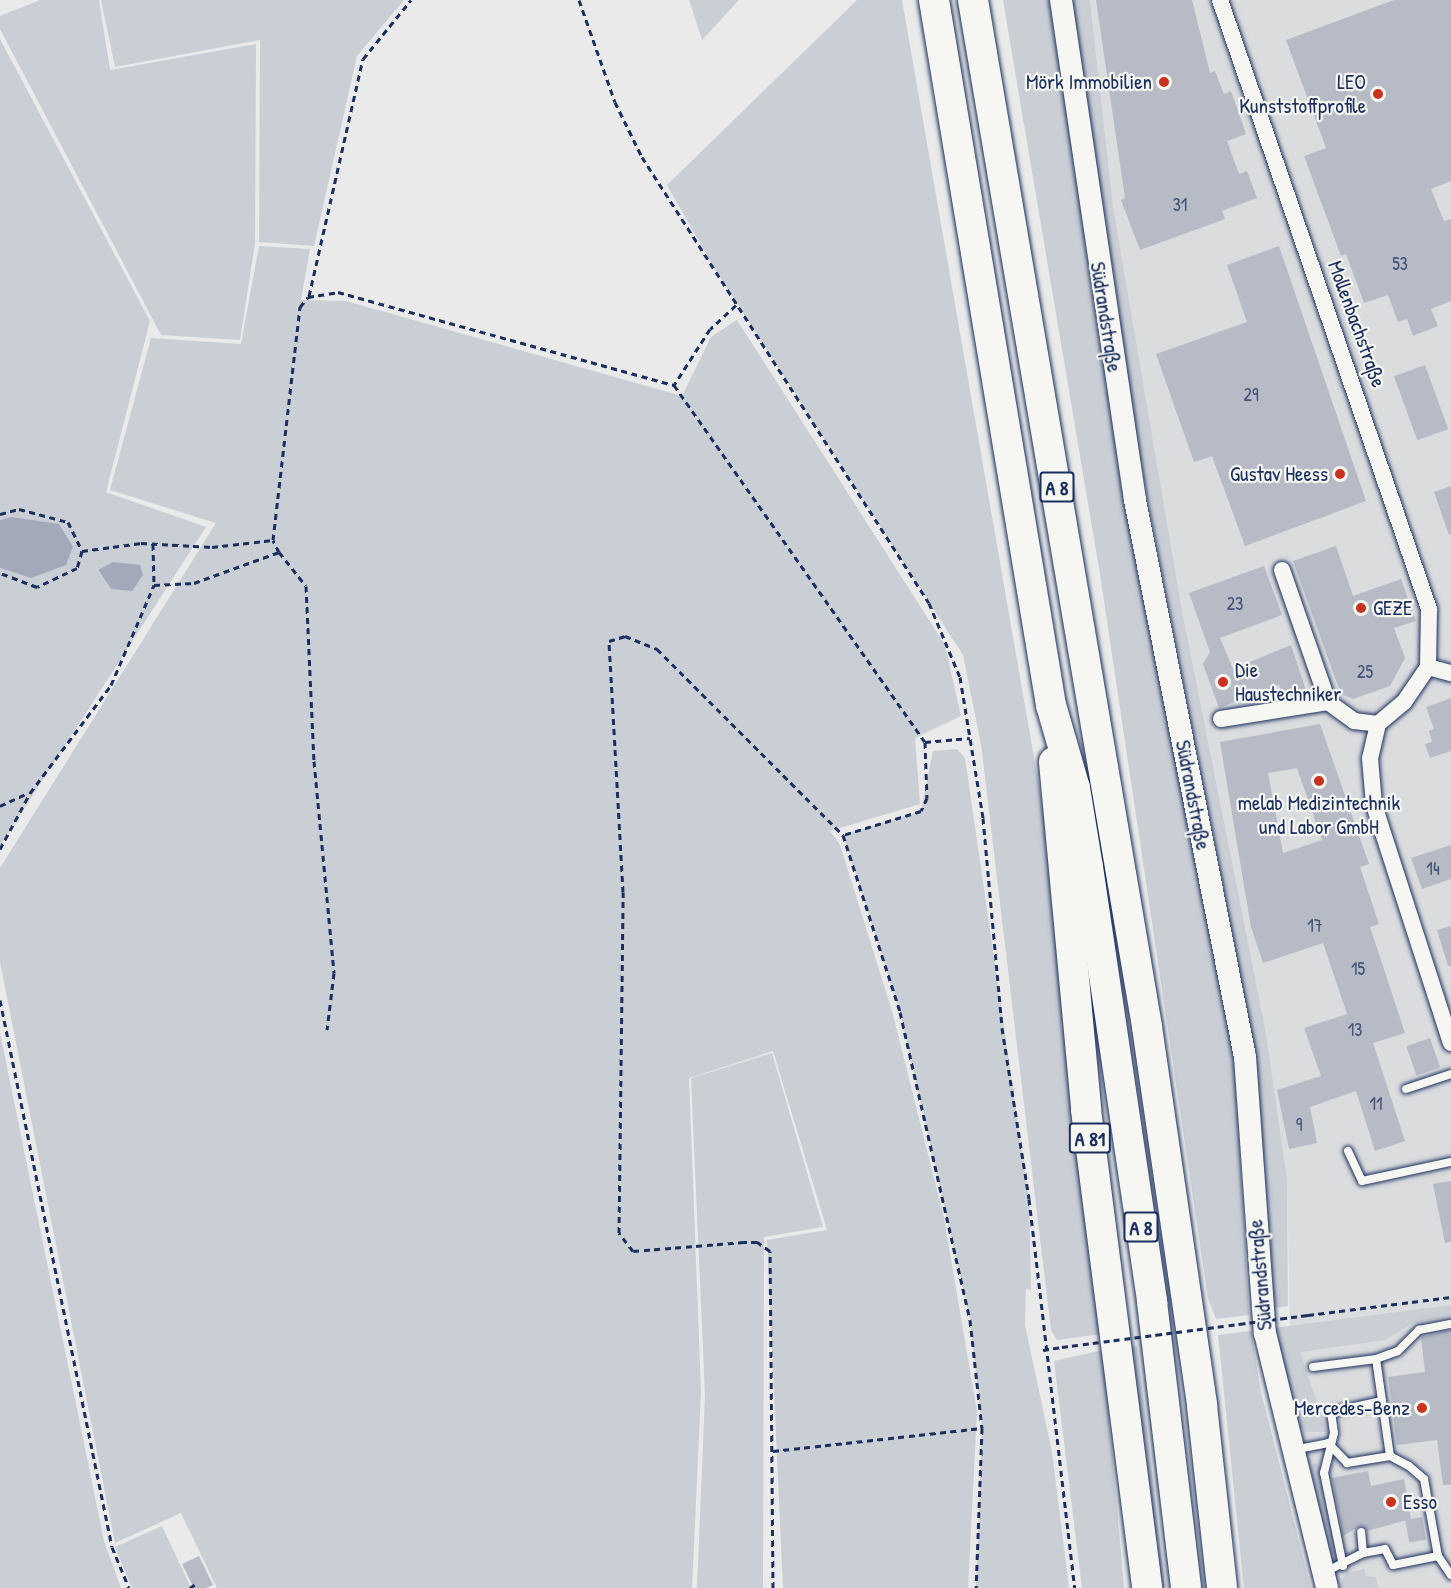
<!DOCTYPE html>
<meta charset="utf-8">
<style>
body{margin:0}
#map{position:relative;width:1451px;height:1588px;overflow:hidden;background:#e9eae9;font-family:"Patrick Hand",sans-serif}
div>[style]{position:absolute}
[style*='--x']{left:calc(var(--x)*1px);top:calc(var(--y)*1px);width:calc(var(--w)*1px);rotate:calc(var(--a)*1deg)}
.built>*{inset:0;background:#dadcde}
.green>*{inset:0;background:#caced5}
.water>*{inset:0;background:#a2aaba}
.building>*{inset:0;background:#b6bbc6;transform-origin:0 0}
.path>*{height:3px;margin-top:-1.5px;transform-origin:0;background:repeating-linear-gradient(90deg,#1b2f5e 0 6px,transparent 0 10.5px)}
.roads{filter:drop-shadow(0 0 2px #1b2f5e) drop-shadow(0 0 2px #1b2f5e)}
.lane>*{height:8px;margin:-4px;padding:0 4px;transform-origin:4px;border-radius:4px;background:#f6f6f2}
.street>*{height:16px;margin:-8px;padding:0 8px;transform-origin:8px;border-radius:8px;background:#f6f6f2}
.secondary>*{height:22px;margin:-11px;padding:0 11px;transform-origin:11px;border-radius:11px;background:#f6f6f2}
.highway>*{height:30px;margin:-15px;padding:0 15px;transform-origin:15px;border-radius:15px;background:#f6f6f2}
.path-bridge>*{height:3px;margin-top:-1.5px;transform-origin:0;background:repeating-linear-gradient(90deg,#1b2f5e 0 6px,transparent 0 10.5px)}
.dots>*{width:16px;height:16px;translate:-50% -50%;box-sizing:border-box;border:3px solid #f6f6f2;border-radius:50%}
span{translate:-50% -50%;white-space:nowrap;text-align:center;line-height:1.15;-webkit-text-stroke:4.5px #f6f6f2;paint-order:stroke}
.number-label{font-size:18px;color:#425278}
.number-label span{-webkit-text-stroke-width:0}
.shield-label span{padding:2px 4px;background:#f6f6f2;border:2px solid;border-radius:4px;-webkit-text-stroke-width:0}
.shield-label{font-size:20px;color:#1b2f5e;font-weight:700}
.poi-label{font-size:21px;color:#1b2f5e}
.right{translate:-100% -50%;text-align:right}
.left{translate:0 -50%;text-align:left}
.street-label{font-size:21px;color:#1b2f5e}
</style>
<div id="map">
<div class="built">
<i style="clip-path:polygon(1090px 0,1451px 0,1451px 1588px,1338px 1588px,1277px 1329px,1290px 1327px,1287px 1179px,1266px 1033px,1181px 605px,1113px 206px)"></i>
</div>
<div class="green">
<i style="clip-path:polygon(40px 0,99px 0,110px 70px,256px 44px,255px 243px,240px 340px,161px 335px,0 29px,0 16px)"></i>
<i style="clip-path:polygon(101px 0,404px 0,357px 56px,314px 246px,259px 242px,260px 40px,115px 67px)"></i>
<i style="clip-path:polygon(689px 0,739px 0,702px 40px)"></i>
<i style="clip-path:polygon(857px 0,902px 0,1048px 838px,1102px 1334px,1057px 1340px,1051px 1330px,981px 744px,963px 655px,713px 266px,667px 185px)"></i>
<i style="clip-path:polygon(1003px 0,1053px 0,1234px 1046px,1249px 1315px,1216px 1319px,1208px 1298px,1100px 574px)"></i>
<i style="clip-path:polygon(1071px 0,1090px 0,1113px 206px,1181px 605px,1266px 1033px,1287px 1179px,1288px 1306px,1274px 1308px,1252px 1035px,1140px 460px)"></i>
<i style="clip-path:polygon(evenodd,0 39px,150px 321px,106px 492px,206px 527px,0 846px,0 568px,31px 578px,12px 517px,0 520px,0 39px,114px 562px,132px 590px,111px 589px,98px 571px,114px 562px)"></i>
<i style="clip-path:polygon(259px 246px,310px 249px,301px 300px,346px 301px,682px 396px,711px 337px,737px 320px,945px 645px,961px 716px,915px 738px,920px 804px,830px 831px,840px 845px,892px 1011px,944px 1218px,977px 1412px,968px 1588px,783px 1588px,767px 1240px,827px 1230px,773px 1051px,689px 1078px,701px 1392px,692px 1588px,217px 1588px,181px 1513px,115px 1543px,0 962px,0 868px,216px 523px,110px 490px,151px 338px,241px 344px)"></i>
<i style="clip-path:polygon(957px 749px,965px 758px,1029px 1199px,1031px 1290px,1026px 1289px,1025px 1325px,1052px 1452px,1069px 1588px,976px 1588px,982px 1428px,970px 1320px,900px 1012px,843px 835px,921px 811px,933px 751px)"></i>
<i style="clip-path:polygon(0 1033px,104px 1541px,121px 1588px,0 1588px)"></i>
<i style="clip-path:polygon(772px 1053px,823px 1227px,764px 1237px,763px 1588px,697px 1588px,705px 1395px,691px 1078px)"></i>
<i style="clip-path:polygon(1451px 1305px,1451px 1316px,1413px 1323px,1385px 1340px,1300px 1352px,1327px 1432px,1305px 1432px,1297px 1422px,1274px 1328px)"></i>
<i style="clip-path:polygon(1251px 1331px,1261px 1392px,1311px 1588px,1244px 1588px,1218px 1335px)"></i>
<i style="clip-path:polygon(1137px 1346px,1147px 1427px,1165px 1588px,1157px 1588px,1129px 1347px)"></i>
<i style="clip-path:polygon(1103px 1350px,1124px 1588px,1082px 1588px,1054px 1361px)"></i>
<i style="clip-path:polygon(1314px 1463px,1320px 1465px,1336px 1555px,1328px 1553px,1310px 1470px)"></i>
<i style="clip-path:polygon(162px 1526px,191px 1588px,132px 1588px,115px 1547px)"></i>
<i style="clip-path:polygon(1364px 1569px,1366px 1576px,1376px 1577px,1378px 1588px,1339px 1588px,1346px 1573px)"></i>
</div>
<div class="water">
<i style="clip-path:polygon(11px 517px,59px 524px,73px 547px,66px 565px,31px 578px,0 568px,0 520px)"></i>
<i style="clip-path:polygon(113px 562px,140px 565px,143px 575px,132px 591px,111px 589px,98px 570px)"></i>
</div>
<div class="building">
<i style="clip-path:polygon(1096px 0,1192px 0,1210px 73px,1215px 71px,1224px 94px,1231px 91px,1246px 134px,1227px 141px,1239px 174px,1247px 171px,1257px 198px,1222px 211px,1225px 219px,1140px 250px,1121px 200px,1125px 198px)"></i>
<i style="clip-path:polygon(1394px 0,1451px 0,1451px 181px,1431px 189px,1444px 221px,1451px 219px,1451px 301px,1431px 309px,1438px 326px,1413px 336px,1407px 319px,1398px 322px,1388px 295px,1364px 303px,1346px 254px,1341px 256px,1304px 156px,1326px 148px,1286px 40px)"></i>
<i style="clip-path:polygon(1279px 246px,1366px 501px,1245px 546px,1212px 456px,1194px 462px,1156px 354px,1247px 322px,1227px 265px)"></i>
<i style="left:1425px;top:365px;width:68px;height:33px;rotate:70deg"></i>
<i style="clip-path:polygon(1451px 486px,1451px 534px,1449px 535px,1434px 492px)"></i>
<i style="clip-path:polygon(1336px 546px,1353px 596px,1401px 579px,1416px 621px,1394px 628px,1405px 658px,1390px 686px,1353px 699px,1341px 694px,1293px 561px)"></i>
<i style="clip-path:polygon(1264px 566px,1282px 615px,1220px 638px,1233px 669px,1291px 645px,1307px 693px,1283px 698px,1279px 685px,1219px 708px,1203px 664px,1210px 652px,1189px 593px)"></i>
<i style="clip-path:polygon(1451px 698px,1451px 751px,1430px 758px,1425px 744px,1432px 742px,1429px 731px,1434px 729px,1426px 707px)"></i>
<i style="clip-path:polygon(evenodd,1320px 724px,1369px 864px,1360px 867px,1379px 924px,1370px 927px,1405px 1033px,1373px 1043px,1405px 1141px,1375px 1151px,1356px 1091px,1310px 1107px,1317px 1143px,1289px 1149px,1277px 1090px,1321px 1076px,1304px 1028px,1347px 1014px,1323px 943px,1263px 963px,1251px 927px,1220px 742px,1320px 724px,1297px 768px,1322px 840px,1283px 853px,1268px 773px,1297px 768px)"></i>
<i style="clip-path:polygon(1451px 845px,1451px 879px,1422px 889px,1411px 858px)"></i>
<i style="clip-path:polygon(1451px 926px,1451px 966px,1448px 966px,1437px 930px)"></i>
<i style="left:1430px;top:1038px;width:31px;height:25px;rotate:71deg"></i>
<i style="clip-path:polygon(1451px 1181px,1451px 1242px,1445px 1243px,1433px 1184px)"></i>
<i style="clip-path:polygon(1451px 1330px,1451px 1485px,1443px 1485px,1437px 1440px,1397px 1445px,1388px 1377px,1425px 1372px,1421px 1337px)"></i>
<i style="clip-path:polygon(1368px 1471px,1371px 1486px,1404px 1479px,1411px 1519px,1367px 1531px,1360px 1526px,1343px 1536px,1332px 1478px)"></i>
<i style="left:1422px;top:1517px;width:23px;height:17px;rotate:80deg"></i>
<i style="clip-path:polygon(199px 1556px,213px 1585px,206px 1588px,194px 1588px,182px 1564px)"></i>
</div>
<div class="path">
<i style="--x:579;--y:0;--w:108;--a:70.6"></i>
<i style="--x:615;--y:102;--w:61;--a:63.9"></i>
<i style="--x:642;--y:157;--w:530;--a:57.24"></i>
<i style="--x:929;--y:603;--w:80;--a:67.3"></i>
<i style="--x:960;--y:677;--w:143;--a:80.7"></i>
<i style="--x:983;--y:818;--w:211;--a:84.8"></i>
<i style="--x:1002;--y:1028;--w:173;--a:81"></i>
<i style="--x:1029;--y:1199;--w:392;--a:83.3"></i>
<i style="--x:309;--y:296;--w:243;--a:-77.2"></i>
<i style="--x:363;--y:59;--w:76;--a:-50.9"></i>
<i style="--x:736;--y:305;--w:35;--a:137"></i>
<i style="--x:710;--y:329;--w:67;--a:122.7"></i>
<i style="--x:674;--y:385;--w:436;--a:54.9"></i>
<i style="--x:925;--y:742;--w:56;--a:88"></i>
<i style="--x:927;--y:798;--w:14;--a:115"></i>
<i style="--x:921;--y:811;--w:82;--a:162.9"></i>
<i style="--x:843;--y:835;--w:186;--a:72.1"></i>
<i style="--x:900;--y:1012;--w:316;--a:77.2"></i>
<i style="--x:970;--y:1320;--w:109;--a:83.7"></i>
<i style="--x:982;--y:1428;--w:160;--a:92.1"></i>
<i style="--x:0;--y:514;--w:20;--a:-15"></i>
<i style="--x:19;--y:509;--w:51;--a:14.9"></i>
<i style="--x:68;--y:522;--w:32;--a:64"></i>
<i style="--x:82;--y:551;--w:18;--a:106"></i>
<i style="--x:77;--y:568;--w:44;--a:154.6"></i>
<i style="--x:37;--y:587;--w:40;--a:-159"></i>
<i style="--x:153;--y:544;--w:41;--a:88.6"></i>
<i style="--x:82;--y:551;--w:60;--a:-7.7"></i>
<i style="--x:141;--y:543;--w:71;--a:3.2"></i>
<i style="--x:212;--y:547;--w:61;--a:-6.5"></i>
<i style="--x:279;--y:552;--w:43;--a:51.5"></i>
<i style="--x:306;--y:586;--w:175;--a:87.4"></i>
<i style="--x:314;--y:761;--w:213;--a:84.6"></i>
<i style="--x:334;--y:973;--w:57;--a:97"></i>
<i style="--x:925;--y:742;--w:45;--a:-5.1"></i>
<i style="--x:0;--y:806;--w:31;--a:-25"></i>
<i style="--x:0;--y:849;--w:64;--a:-61.8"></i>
<i style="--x:30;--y:793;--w:135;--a:-53.1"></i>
<i style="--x:111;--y:685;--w:109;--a:-66.7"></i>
<i style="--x:154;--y:585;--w:40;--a:-2.9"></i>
<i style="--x:194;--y:583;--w:90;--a:-20"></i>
<i style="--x:279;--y:552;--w:13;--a:-117"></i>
<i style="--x:273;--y:540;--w:235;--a:-83.4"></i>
<i style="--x:300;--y:307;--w:13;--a:-51"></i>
<i style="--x:308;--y:297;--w:30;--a:-9"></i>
<i style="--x:338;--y:292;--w:349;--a:15.5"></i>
<i style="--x:0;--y:1000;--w:558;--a:78.43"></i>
<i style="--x:112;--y:1547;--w:44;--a:67.5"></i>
<i style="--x:1308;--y:1315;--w:144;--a:-7.2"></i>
<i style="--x:1043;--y:1350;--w:19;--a:-9"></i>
<i style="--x:773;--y:1451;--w:210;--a:-6.3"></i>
<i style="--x:190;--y:1588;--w:10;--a:-37"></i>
<i style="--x:773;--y:1588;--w:337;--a:-90.5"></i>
<i style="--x:770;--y:1251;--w:16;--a:-145"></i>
<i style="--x:757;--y:1242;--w:13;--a:180"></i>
<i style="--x:744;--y:1242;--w:111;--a:175.4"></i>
<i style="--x:633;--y:1251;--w:23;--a:-128"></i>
<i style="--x:619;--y:1233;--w:341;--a:-89.3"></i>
<i style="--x:623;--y:892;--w:251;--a:-93.2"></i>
<i style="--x:609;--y:641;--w:17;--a:-17"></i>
<i style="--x:625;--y:636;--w:35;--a:22"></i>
<i style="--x:657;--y:649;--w:263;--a:45"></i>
</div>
<div class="roads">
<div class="lane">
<i style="--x:1406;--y:1089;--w:47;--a:-18.4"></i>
<i style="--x:1348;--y:1151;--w:33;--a:65"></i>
<i style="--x:1362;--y:1181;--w:91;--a:-12.1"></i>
<i style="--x:1313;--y:1367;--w:64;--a:-7.2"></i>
<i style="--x:1293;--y:1450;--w:36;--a:-11"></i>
<i style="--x:1328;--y:1443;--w:28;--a:46"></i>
<i style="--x:1347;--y:1463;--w:44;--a:-9.2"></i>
<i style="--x:1390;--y:1456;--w:21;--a:28"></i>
<i style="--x:1409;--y:1466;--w:20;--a:41"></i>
<i style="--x:1424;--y:1479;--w:78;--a:79.7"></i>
<i style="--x:1438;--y:1556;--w:23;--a:56"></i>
<i style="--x:1390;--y:1456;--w:98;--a:-98.2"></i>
<i style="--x:1376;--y:1359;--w:23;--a:-20"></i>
<i style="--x:1398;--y:1351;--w:30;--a:-45"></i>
<i style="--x:1419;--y:1330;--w:33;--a:-11"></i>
<i style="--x:1363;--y:1553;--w:22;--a:-10"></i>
<i style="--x:1385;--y:1549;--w:18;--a:63"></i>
<i style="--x:1393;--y:1565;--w:46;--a:-11.3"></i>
<i style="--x:1343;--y:1566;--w:95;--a:-101.5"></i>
<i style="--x:1324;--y:1473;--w:41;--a:-76"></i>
<i style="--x:1334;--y:1433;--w:21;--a:-98"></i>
<i style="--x:1331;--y:1412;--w:52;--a:-12.2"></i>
<i style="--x:1323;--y:1573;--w:45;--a:-26.6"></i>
<i style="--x:1363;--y:1553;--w:21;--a:-95"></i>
</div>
<div class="street">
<i style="--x:1220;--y:0;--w:644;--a:71.06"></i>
<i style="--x:1429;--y:609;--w:58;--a:91"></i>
<i style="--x:1428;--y:667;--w:42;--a:124.4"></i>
<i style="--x:1404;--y:702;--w:34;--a:140"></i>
<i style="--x:1378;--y:724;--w:35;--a:103"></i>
<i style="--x:1370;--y:758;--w:47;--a:85.1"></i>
<i style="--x:1374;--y:805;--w:250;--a:72.1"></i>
<i style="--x:1282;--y:570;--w:140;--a:70.8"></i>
<i style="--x:1328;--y:702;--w:32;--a:36"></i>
<i style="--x:1354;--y:721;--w:24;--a:7"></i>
<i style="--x:1428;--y:667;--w:24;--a:15"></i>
<i style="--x:1221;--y:719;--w:108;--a:-9"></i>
</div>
<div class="secondary">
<i style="--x:1061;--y:0;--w:505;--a:81.58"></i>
<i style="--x:1135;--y:500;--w:568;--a:78.83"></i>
<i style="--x:1245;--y:1057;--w:277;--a:85.9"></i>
<i style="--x:1265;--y:1333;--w:262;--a:76.3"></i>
</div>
<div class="highway">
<i style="--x:934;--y:0;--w:715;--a:80.58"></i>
<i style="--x:1051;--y:705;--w:86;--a:73.9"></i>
<i style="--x:1075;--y:788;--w:80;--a:80.7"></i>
<i style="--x:1088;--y:867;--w:440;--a:81.6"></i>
<i style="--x:1152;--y:1302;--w:288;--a:83.2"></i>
<i style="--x:973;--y:0;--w:1042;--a:80.38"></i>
<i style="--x:1147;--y:1027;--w:383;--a:81.7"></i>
<i style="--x:1202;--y:1406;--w:183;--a:83.7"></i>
<i style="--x:1054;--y:762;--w:349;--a:84.7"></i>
<i style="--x:1086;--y:1110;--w:482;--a:82.7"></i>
</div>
</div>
<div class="path-bridge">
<i style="--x:1062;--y:1347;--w:248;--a:-7.4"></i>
</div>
<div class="dots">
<i style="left:1164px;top:82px;background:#c8321e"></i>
<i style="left:1378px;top:94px;background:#c8321e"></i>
<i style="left:1340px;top:474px;background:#c8321e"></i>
<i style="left:1361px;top:608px;background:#c8321e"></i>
<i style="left:1223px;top:682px;background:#c8321e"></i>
<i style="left:1319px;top:781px;background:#c8321e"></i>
<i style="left:1422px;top:1408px;background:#c8321e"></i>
<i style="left:1391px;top:1502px;background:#c8321e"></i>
</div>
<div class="number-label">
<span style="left:1180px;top:205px">31</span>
<span style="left:1400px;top:264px">53</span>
<span style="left:1251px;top:395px">29</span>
<span style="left:1235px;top:604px">23</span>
<span style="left:1365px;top:672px">25</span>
<span style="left:1433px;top:869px">14</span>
<span style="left:1315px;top:926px">17</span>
<span style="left:1358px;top:969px">15</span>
<span style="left:1355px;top:1030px">13</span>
<span style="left:1376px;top:1104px">11</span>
<span style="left:1299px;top:1125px">9</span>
</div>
<div class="shield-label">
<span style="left:1057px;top:487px">A 8</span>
<span style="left:1090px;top:1138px">A 81</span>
<span style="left:1141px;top:1227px">A 8</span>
</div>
<div class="poi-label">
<span class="right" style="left:1152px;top:82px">Mörk Immobilien</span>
<span class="right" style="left:1366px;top:94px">LEO<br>Kunststoffprofile</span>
<span class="right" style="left:1328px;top:474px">Gustav Heess</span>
<span class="left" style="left:1373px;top:608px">GEZE</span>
<span class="left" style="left:1235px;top:682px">Die<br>Haustechniker</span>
<span style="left:1319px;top:815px">melab Medizintechnik<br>und Labor GmbH</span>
<span class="right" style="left:1410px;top:1408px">Mercedes-Benz</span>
<span class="left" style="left:1403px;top:1502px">Esso</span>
</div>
<div class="street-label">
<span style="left:1106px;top:317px;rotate:81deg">Südrandstraße</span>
<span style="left:1357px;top:324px;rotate:70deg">Mollenbachstraße</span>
<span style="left:1193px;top:795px;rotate:79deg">Südrandstraße</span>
<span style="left:1260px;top:1275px;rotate:-95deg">Südrandstraße</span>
</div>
</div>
